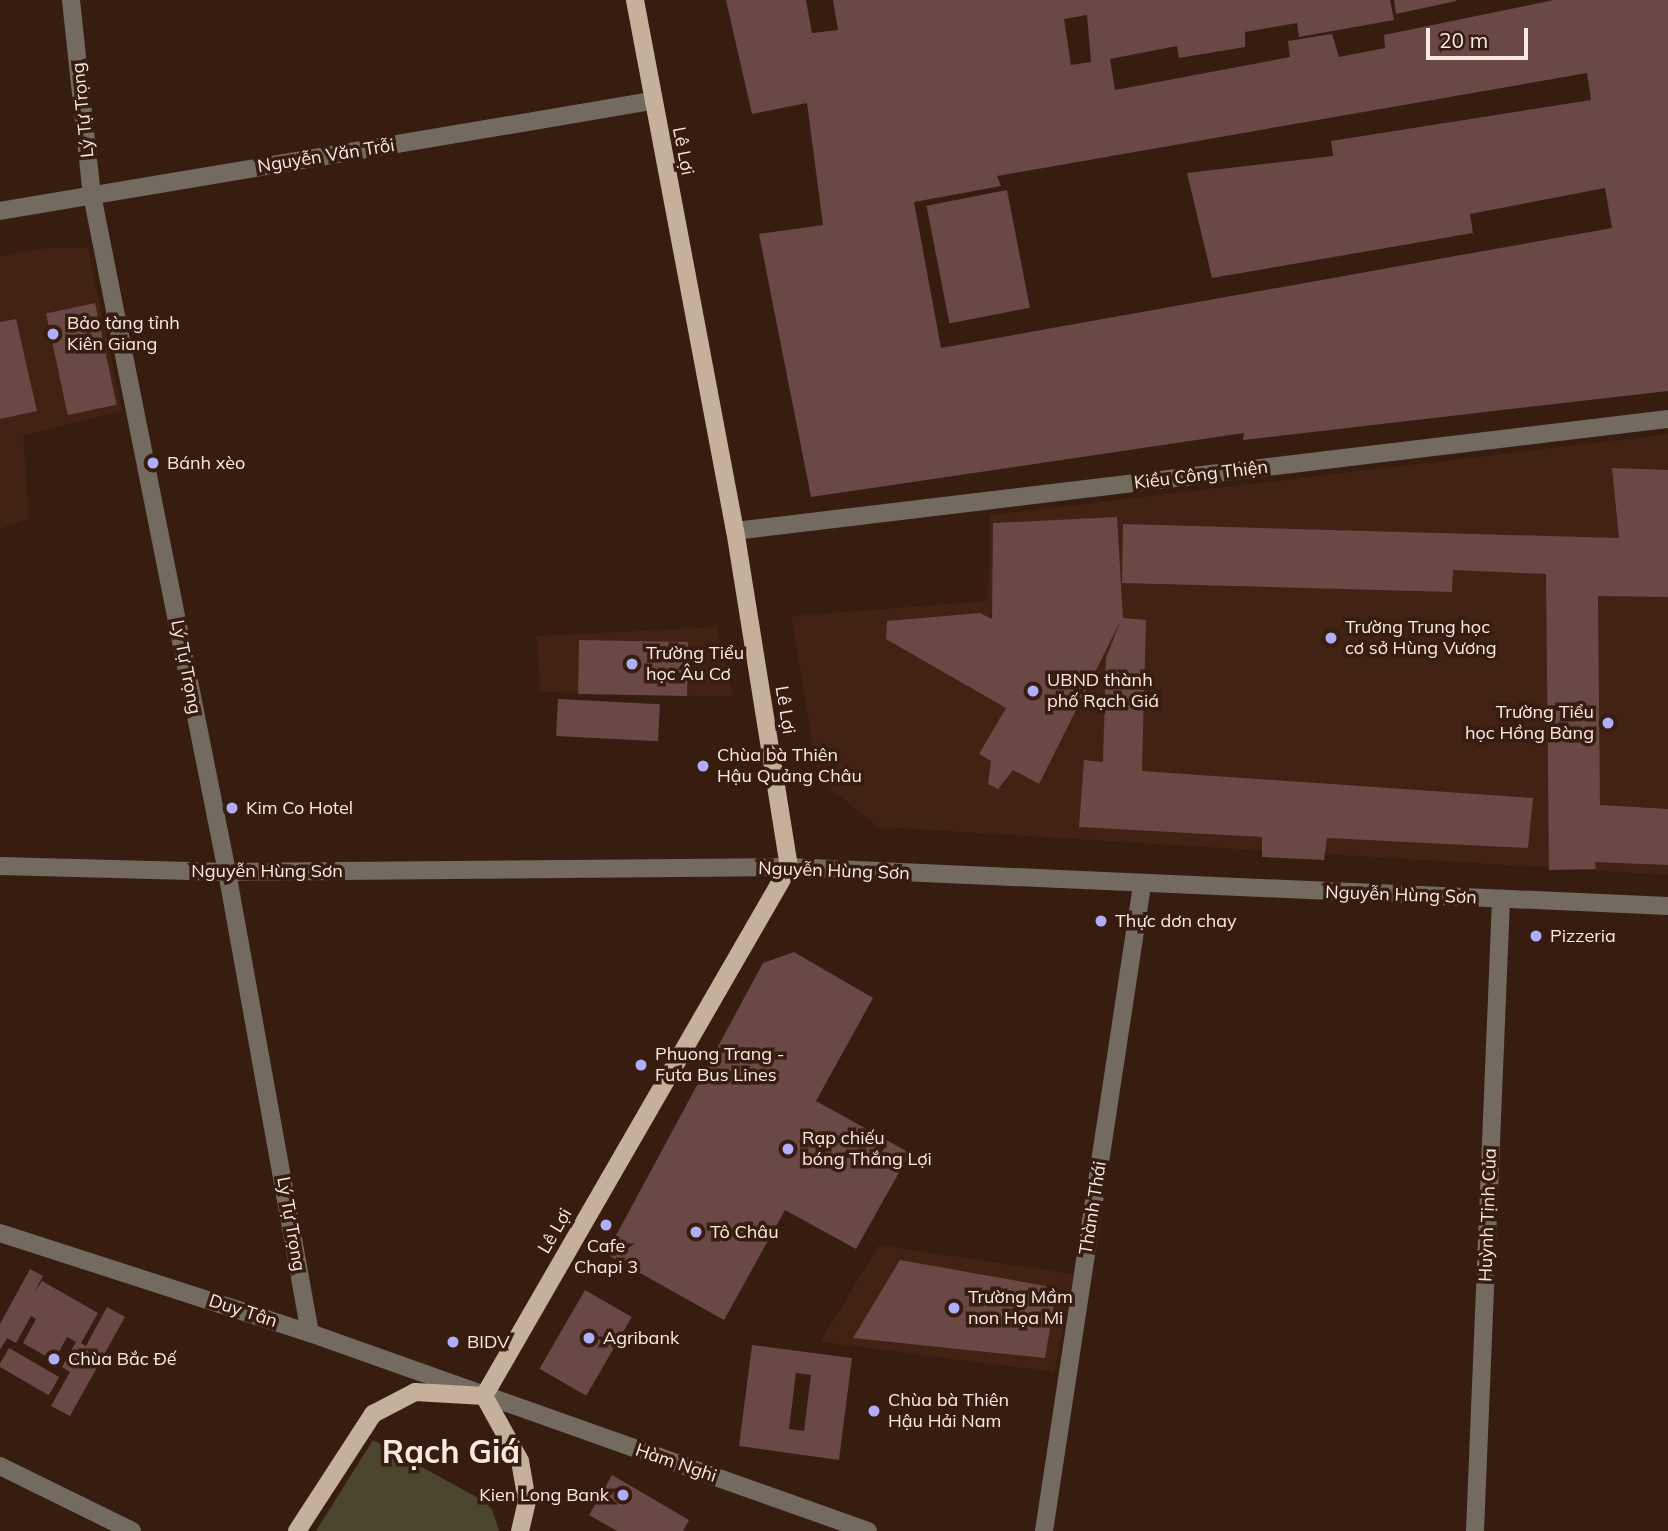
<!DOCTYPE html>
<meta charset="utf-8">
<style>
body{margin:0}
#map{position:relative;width:1668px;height:1531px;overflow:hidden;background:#361d10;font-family:Mulish,sans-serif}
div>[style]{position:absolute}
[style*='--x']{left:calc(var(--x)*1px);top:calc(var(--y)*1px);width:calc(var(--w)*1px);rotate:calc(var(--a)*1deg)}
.built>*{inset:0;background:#422212}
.green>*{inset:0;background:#4b452e}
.building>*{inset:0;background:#694846;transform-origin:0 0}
.minor>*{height:18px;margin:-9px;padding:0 9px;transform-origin:9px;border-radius:9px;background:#746b60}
.tertiary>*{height:18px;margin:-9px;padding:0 9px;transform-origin:9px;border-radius:9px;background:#746b60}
.primary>*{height:18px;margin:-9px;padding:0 9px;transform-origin:9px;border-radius:9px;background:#c5b19b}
.dots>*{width:19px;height:19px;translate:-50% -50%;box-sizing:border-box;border:4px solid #361d10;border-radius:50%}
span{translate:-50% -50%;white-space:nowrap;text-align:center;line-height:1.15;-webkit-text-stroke:7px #361d10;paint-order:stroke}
.street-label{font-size:18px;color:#fceae1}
.poi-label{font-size:18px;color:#fceae1}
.left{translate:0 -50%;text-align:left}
.right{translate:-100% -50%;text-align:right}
.town-label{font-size:32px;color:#fceae1;font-weight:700}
.scale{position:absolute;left:1426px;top:28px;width:102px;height:32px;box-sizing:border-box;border:4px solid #fceae1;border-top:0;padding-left:9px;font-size:21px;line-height:24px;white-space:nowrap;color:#fceae1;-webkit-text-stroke:5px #361d10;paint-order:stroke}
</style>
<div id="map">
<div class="built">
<i style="clip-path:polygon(48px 248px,88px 248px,122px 411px,23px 436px,29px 518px,0 529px,0 256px)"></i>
<i style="clip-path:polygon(1668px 434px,1668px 875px,878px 827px,818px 778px,791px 616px,988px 601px,990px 515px)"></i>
<i style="clip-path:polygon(717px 627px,734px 697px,541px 692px,536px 636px)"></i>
<i style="clip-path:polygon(879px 1245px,1074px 1274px,1054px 1372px,820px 1342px)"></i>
</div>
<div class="green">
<i style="clip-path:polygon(373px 1440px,480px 1499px,492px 1509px,499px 1531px,316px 1531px)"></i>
</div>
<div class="building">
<i style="clip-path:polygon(evenodd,726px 0,806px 0,812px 33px,838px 30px,833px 0,1390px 0,1394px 20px,1299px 37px,1297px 23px,1245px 32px,1245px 47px,1179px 58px,1177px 46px,1110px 59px,1115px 90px,1290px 57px,1288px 41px,1332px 34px,1339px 57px,1385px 48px,1384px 35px,1554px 0,1668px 0,1668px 391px,1243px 440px,1244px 433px,811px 497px,759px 234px,823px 225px,807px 103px,752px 114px,726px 0,1087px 15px,1091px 62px,1071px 65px,1064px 19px,1087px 15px,726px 0,1587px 73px,1591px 100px,1331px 141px,1333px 156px,1187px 173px,1212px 278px,1473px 233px,1470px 214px,1605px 188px,1612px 228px,941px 348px,914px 202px,1001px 186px,997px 176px,1587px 73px)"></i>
<i style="clip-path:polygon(1394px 0,1456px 0,1456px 1px,1396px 14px)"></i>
<i style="left:1007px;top:190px;width:120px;height:82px;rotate:79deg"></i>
<i style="left:95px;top:303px;width:104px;height:50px;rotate:78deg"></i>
<i style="clip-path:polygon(16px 319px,37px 411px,0 419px,0 322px)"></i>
<i style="clip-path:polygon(1612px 468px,1668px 470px,1668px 597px,1598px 596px,1600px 805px,1668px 809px,1668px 865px,1595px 862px,1596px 869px,1549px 870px,1546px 574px,1453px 570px,1452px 592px,1122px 583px,1123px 524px,1619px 538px)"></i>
<i style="clip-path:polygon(1117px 517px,1123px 618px,1146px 620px,1142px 771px,1533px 798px,1528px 848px,1327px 838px,1324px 860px,1262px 857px,1262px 837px,1079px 827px,1084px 760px,1103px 762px,1106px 658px,1121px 620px,1039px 784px,1013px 770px,998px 789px,988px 784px,991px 761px,979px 754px,1006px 708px,886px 639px,887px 621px,980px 613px,992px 619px,993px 523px)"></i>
<i style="left:579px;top:640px;width:109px;height:54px;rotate:1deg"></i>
<i style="left:558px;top:699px;width:102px;height:37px;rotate:3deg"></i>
<i style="clip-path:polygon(794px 952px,873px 998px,816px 1101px,910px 1153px,856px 1249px,785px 1210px,724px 1320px,606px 1254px,763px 963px)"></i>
<i style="clip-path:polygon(900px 1260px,1057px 1288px,1045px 1358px,853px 1338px)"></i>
<i style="clip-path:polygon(30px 1269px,43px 1276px,34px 1293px,42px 1281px,98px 1313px,81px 1343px,86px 1346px,107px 1307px,125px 1317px,70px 1416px,51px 1406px,70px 1372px,62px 1367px,76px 1342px,67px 1337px,54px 1361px,23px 1343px,36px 1319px,31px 1316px,16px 1343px,7px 1338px,0 1350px,0 1324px)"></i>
<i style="left:585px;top:1290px;width:54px;height:91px;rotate:30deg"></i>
<i style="clip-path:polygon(evenodd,752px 1345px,852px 1358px,839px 1460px,739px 1446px,752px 1345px,796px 1373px,811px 1375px,804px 1431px,789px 1429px,796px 1373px)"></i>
<i style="left:9px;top:1348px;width:58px;height:21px;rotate:30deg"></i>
<i style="clip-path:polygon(612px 1475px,689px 1520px,683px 1531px,617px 1531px,589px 1515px)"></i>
</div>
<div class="minor">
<i style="--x:71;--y:0;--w:196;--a:83.9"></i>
<i style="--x:92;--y:195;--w:690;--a:78.72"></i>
<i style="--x:227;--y:872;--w:468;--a:79.8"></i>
<i style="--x:0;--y:211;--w:661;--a:-9.58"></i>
<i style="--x:735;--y:531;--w:940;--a:-6.85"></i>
<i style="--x:0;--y:1233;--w:326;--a:17.9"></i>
<i style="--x:310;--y:1333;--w:592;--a:19.54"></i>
<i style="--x:0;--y:1466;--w:147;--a:26.2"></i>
<i style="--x:1044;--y:1531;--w:653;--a:-81.37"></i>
<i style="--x:1475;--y:1531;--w:633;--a:-87.64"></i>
</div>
<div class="tertiary">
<i style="--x:0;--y:866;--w:227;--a:1.5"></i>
<i style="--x:227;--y:872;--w:562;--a:-0.51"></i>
<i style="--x:789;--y:867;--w:880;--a:2.54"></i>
</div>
<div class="primary">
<i style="--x:484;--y:1396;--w:611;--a:-60.03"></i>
<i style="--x:789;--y:867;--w:340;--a:-99.1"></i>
<i style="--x:735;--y:531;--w:540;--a:-100.67"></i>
<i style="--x:484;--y:1396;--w:74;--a:61"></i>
<i style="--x:520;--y:1461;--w:41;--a:80.1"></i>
<i style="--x:527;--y:1501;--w:31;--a:103"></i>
<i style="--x:297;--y:1531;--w:140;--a:-57"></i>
<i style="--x:373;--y:1414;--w:47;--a:-27.6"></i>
<i style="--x:415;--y:1392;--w:69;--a:3.3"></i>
</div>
<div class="dots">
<i style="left:53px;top:334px;background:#b1adfa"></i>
<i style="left:153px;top:463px;background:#b1adfa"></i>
<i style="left:1331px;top:638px;background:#b1adfa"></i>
<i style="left:632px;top:664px;background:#b1adfa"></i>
<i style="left:1033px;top:691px;background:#b1adfa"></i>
<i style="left:1608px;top:723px;background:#b1adfa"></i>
<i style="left:703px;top:766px;background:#b1adfa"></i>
<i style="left:232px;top:808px;background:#b1adfa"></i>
<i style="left:1101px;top:921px;background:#b1adfa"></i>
<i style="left:1536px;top:936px;background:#b1adfa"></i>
<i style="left:641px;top:1065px;background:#b1adfa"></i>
<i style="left:788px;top:1149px;background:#b1adfa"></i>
<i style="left:606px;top:1225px;background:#b1adfa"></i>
<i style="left:696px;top:1232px;background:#b1adfa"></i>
<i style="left:954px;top:1308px;background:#b1adfa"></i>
<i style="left:589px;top:1338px;background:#b1adfa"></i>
<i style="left:453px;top:1342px;background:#b1adfa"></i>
<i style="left:54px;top:1359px;background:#b1adfa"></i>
<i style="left:874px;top:1411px;background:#b1adfa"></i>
<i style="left:623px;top:1495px;background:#b1adfa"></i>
</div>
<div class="street-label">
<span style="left:83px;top:110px;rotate:-96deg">Lý Tự Trọng</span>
<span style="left:683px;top:151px;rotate:79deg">Lê Lợi</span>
<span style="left:326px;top:156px;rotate:-9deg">Nguyễn Văn Trỗi</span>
<span style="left:1201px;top:475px;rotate:-7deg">Kiều Công Thiện</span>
<span style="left:186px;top:667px;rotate:79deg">Lý Tự Trọng</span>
<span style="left:785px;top:710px;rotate:81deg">Lê Lợi</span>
<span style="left:267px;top:871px">Nguyễn Hùng Sơn</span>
<span style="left:834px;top:871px;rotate:2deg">Nguyễn Hùng Sơn</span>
<span style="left:1401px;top:895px;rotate:2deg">Nguyễn Hùng Sơn</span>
<span style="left:1093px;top:1208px;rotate:-81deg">Thành Thái</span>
<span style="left:1488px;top:1215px;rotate:-88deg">Huỳnh Tịnh Của</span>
<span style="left:291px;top:1224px;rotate:80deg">Lý Tự Trọng</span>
<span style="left:555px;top:1231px;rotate:-60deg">Lê Lợi</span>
<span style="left:243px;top:1311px;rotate:18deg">Duy Tân</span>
<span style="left:676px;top:1463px;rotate:19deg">Hàm Nghi</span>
</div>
<div class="poi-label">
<span class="left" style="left:67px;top:334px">Bảo tàng tỉnh<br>Kiên Giang</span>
<span class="left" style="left:167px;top:463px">Bánh xèo</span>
<span class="left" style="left:1345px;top:638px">Trường Trung học<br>cơ sở Hùng Vương</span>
<span class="left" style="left:646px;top:664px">Trường Tiểu<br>học Âu Cơ</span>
<span class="left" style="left:1047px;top:691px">UBND thành<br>phố Rạch Giá</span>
<span class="right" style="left:1594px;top:723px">Trường Tiểu<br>học Hồng Bàng</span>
<span class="left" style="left:717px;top:766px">Chùa bà Thiên<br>Hậu Quảng Châu</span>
<span class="left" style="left:246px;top:808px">Kim Co Hotel</span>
<span class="left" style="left:1115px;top:921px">Thực dơn chay</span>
<span class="left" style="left:1550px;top:936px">Pizzeria</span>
<span class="left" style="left:655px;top:1065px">Phuong Trang -<br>Futa Bus Lines</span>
<span class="left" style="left:802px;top:1149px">Rạp chiếu<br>bóng Thắng Lợi</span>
<span class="left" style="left:710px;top:1232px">Tô Châu</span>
<span style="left:606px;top:1257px">Cafe<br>Chapi 3</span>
<span class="left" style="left:968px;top:1308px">Trường Mầm<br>non Họa Mi</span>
<span class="left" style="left:603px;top:1338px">Agribank</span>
<span class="left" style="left:467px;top:1342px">BIDV</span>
<span class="left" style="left:68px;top:1359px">Chùa Bắc Đế</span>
<span class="left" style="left:888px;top:1411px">Chùa bà Thiên<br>Hậu Hải Nam</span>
<span class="right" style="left:609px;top:1495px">Kien Long Bank</span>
</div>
<div class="town-label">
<span style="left:451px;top:1451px">Rạch Giá</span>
</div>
<div class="scale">20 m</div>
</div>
